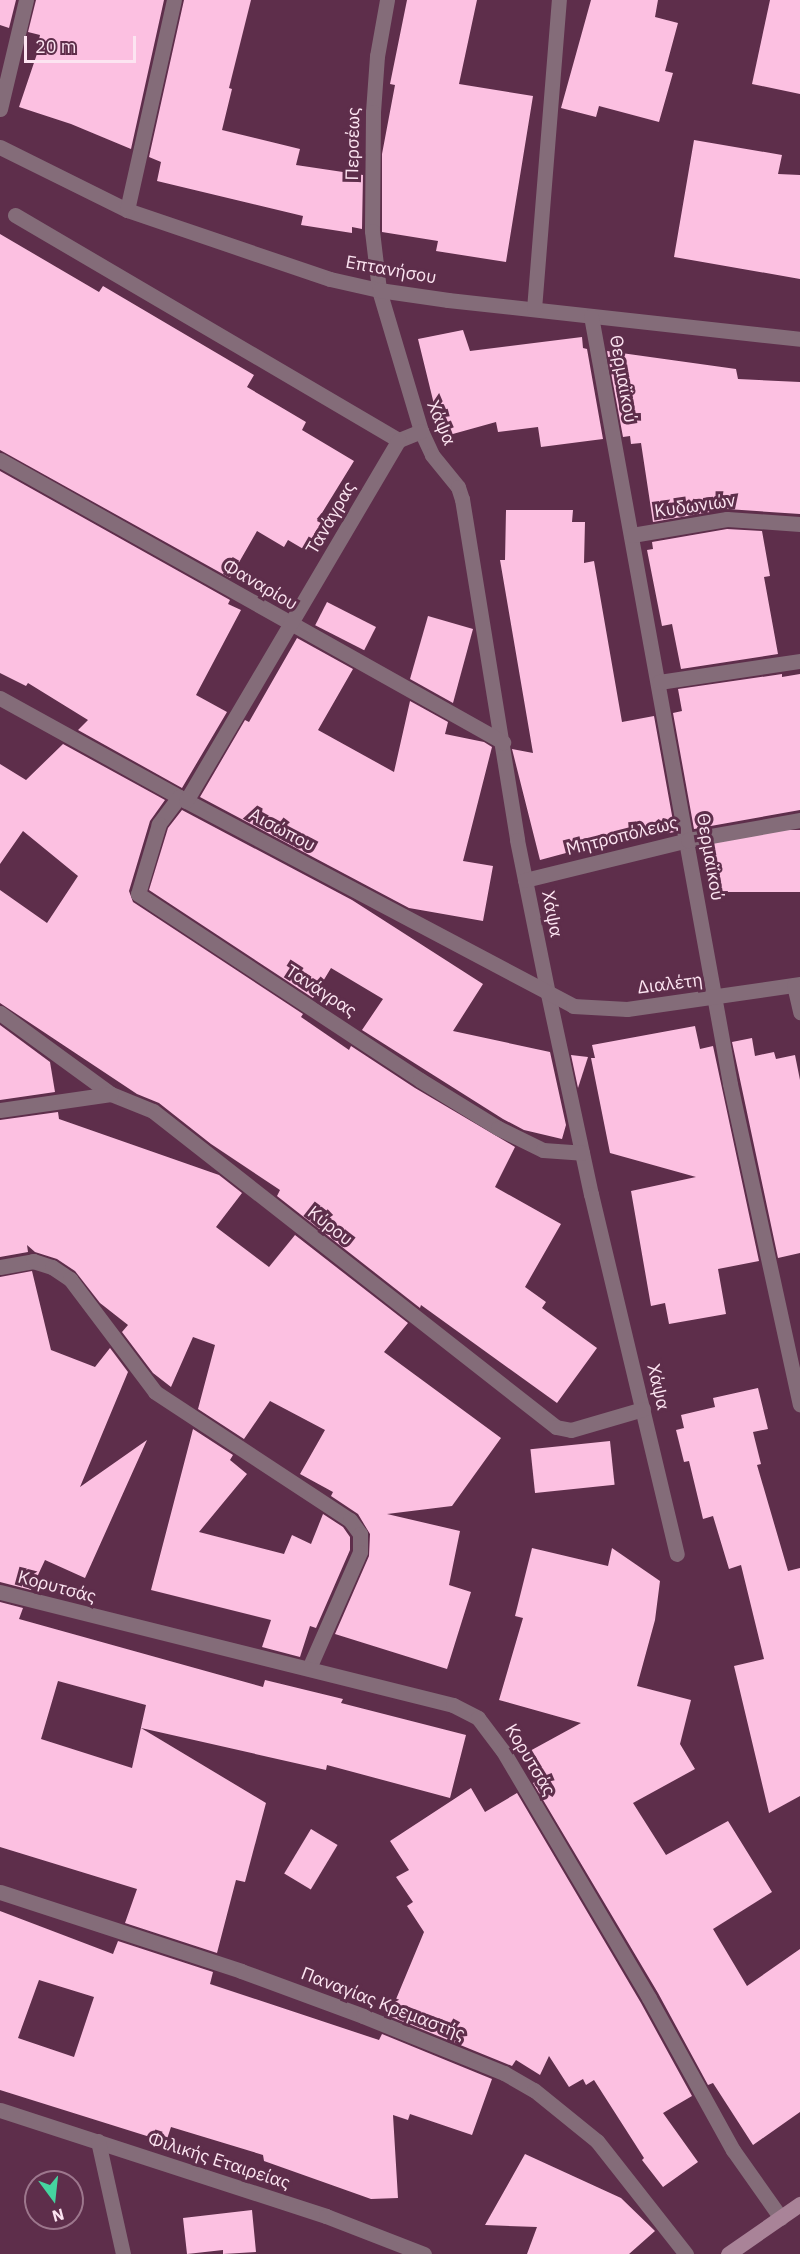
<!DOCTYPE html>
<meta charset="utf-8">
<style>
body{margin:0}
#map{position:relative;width:800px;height:2254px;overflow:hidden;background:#5e2e4b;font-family:"IBM Plex Sans",sans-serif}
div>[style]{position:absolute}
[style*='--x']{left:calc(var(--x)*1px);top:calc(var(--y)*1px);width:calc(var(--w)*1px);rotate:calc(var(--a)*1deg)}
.building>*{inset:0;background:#fcc0e1;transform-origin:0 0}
.minor>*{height:15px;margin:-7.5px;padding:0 7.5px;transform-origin:7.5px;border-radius:7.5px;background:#846c79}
.secondary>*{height:15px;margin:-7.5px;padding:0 7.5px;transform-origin:7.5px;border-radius:7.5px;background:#a98398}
span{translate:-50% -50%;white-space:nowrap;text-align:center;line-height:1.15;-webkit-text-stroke:6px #5e2e4b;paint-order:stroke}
.street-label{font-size:18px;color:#fce4f1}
.north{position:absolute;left:24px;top:2170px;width:60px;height:60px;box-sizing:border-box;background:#5e2e4b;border:2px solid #9d778d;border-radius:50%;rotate:165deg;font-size:16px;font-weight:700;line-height:24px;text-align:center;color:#fce4f1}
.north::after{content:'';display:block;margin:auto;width:21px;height:27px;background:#45d49f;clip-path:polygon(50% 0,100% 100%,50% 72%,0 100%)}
.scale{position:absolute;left:24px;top:36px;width:112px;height:27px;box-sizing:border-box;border:3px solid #fce4f1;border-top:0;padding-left:8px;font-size:18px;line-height:21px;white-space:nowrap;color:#fce4f1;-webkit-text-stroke:4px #5e2e4b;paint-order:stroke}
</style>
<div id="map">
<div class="building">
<i style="clip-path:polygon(0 0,16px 0,9px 28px,0 25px)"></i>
<i style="clip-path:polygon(36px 0,164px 0,131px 149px,71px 124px,19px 107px,40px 45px,38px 44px,40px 35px,28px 32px)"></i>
<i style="clip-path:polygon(184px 0,251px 0,229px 88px,232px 89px,222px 130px,300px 149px,296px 165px,363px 175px,362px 229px,352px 227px,352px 233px,301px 225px,303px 216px,157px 181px,161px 162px,149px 157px)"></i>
<i style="clip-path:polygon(407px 0,477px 0,459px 84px,533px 96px,506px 262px,436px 251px,438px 241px,382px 232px,382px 154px,395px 85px,390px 84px)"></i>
<i style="clip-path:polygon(591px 0,658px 0,655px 17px,678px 23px,665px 71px,673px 73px,659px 122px,599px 106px,596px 117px,561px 108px)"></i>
<i style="clip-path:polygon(770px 0,800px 0,800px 94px,752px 84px)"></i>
<i style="clip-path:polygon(694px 140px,782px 155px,778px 174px,800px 175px,800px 279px,674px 257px)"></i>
<i style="clip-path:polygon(0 234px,99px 292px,103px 286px,254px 375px,247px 387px,306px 422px,302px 430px,354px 461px,317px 521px,321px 523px,305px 550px,288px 540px,284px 547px,257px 531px,230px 578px,0 450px)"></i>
<i style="clip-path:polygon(463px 330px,470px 351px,582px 337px,583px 348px,587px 349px,603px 439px,541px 447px,538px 427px,498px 432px,496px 422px,442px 437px,418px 339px)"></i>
<i style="clip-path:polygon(607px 351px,736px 369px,738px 379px,800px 382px,800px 514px,727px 509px,653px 522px,641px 443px,631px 444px,630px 436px,623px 437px)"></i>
<i style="clip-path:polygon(0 471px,230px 600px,228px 604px,241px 610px,196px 695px,227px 712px,182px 788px,78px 730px,88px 720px,28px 683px,26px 686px,0 673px)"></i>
<i style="clip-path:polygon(506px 510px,573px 510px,572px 522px,585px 522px,584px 563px,594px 561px,622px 722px,654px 716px,675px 832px,592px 846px,540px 860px,512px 749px,533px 753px,500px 560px,505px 560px)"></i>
<i style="clip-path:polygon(727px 529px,762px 531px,770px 576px,764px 577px,778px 654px,681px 669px,672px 624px,662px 626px,647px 550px,653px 549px,652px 542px)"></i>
<i style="left:327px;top:602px;width:55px;height:26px;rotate:27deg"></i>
<i style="clip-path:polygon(428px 616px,473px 629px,453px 703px,410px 679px)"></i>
<i style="clip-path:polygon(297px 638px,353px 669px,318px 730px,394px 772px,410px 701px,448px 722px,445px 734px,484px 742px,492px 747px,463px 861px,493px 866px,483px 921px,409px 908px,200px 797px,245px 720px,249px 722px)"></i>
<i style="clip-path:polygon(782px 674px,782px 677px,800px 674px,800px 810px,694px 829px,673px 713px,682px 711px,678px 689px)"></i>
<i style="clip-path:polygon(63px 744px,165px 800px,150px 821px,129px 891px,133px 902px,303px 1014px,301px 1017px,349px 1050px,351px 1046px,415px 1088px,515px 1147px,495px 1187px,561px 1224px,525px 1287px,546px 1302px,542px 1308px,597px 1348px,557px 1403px,421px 1305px,420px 1308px,277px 1196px,280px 1190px,211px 1144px,159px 1103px,137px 1094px,0 1003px,0 890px,47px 923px,78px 876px,23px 831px,0 864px,0 764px,26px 780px)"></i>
<i style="clip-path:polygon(182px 810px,352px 900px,483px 984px,453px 1031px,550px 1052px,566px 1125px,562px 1139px,524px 1130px,503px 1119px,362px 1030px,383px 999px,331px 968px,313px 998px,149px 890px,168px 828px)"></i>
<i style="left:800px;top:830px;width:62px;height:88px;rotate:90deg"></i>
<i style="clip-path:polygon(0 1025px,50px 1062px,55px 1092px,0 1100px)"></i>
<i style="clip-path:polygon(695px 1026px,700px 1049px,713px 1046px,759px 1261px,718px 1269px,726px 1314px,669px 1324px,665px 1303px,651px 1306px,631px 1191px,696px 1177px,610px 1153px,591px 1058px,595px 1058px,592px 1045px)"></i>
<i style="clip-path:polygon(752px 1038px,755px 1056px,774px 1052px,776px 1059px,795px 1055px,800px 1080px,800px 1253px,778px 1258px,732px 1042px)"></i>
<i style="clip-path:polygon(571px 1055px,588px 1057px,578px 1088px)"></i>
<i style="clip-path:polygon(58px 1112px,59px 1119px,219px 1175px,242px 1193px,216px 1227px,269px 1267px,295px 1235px,408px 1323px,384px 1352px,501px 1438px,452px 1506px,387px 1514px,460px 1531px,449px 1585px,471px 1592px,447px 1669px,335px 1634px,369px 1556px,370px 1534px,358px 1514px,331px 1496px,333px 1492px,300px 1474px,325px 1430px,270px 1401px,244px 1439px,198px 1409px,215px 1345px,193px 1337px,171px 1387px,153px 1373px,122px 1332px,128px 1325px,100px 1303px,75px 1271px,57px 1259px,35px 1252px,27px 1245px,28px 1252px,0 1257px,0 1120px)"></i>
<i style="clip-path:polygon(32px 1271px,51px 1350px,95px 1367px,110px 1348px,128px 1372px,80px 1487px,147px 1440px,85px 1578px,45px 1560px,31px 1590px,0 1582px,0 1277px)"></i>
<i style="clip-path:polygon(758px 1388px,768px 1429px,753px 1432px,761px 1464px,757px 1465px,788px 1571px,800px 1568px,800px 1796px,769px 1813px,734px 1666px,764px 1659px,741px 1565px,729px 1569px,713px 1516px,703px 1519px,689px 1461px,684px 1462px,676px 1430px,684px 1428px,681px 1415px,715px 1407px,713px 1398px)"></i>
<i style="clip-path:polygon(193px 1429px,233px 1455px,230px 1460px,247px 1474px,199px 1532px,284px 1554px,292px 1535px,311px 1544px,323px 1514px,343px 1527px,350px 1537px,350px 1550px,316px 1628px,310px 1626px,300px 1657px,262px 1647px,271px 1620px,151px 1590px)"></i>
<i style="left:610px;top:1441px;width:44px;height:80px;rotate:84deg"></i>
<i style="clip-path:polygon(532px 1548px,608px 1566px,612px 1548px,660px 1581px,655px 1620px,637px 1686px,691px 1700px,680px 1744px,695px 1769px,633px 1803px,666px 1855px,728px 1821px,772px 1892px,713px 1929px,747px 1986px,800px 1949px,800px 2112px,753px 2145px,713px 2083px,708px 2085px,658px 1993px,533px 1783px,542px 1778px,528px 1752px,581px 1723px,499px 1700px,523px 1618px,515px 1616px)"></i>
<i style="clip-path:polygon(evenodd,0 1602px,23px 1608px,19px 1619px,263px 1687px,265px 1680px,343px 1699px,341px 1703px,466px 1735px,450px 1798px,327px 1765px,326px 1770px,141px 1728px,266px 1803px,245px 1882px,236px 1880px,217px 1953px,125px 1923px,137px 1889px,0 1847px,0 1602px,58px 1681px,146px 1705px,132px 1768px,41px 1739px,58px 1681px)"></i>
<i style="clip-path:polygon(471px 1788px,485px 1812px,517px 1793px,641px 2003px,692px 2096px,663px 2113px,698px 2162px,663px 2187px,642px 2160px,644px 2158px,594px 2080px,586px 2085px,583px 2079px,569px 2087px,549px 2056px,540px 2075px,516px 2060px,512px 2066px,389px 2016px,424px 1932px,407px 1906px,413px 1902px,396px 1877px,409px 1870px,390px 1841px)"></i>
<i style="left:311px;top:1829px;width:31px;height:52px;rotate:31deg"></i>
<i style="clip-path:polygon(evenodd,0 1911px,113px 1954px,118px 1941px,213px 1972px,210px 1984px,379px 2040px,382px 2034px,492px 2079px,472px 2135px,410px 2114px,408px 2120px,393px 2115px,398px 2198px,371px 2199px,264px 2161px,263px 2155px,171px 2127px,166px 2142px,0 2090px,0 1911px,39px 1980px,94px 1997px,74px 2057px,18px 2038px,39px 1980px)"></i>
<i style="clip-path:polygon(525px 2154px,621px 2198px,655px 2231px,629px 2254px,527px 2254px,537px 2227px,485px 2225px)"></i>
<i style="clip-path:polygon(252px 2210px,256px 2252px,223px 2254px,223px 2250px,187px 2254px,183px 2218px)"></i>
</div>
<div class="minor">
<i style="--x:387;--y:0;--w:57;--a:100.1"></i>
<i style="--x:377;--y:56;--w:56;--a:94.1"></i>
<i style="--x:373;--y:112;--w:119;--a:90.5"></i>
<i style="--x:372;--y:231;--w:59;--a:83.2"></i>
<i style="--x:379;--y:290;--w:147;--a:73.4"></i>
<i style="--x:421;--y:431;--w:26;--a:65"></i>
<i style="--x:432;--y:455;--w:41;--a:50.9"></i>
<i style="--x:458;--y:487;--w:13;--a:72"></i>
<i style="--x:462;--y:499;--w:345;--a:80.8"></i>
<i style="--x:517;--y:840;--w:157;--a:78.6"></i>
<i style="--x:548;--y:994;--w:205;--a:77.9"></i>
<i style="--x:591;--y:1194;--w:370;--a:76.6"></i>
<i style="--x:0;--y:109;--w:112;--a:-76.6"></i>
<i style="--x:0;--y:147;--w:142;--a:26.4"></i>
<i style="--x:127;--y:210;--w:214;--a:18.8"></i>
<i style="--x:330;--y:279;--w:50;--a:12.7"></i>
<i style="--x:379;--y:290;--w:70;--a:8.2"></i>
<i style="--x:448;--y:300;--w:354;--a:6.3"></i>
<i style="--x:127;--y:210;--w:215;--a:-77.4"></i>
<i style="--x:15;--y:215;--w:445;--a:30.4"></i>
<i style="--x:399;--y:440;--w:24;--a:-22"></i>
<i style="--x:534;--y:309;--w:310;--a:-85.4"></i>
<i style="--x:591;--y:316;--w:780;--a:79.74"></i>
<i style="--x:730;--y:1084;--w:328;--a:77.7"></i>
<i style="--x:0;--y:460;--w:577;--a:29.28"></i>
<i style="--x:632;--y:535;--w:96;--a:-9.6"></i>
<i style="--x:727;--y:519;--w:73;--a:3.9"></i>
<i style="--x:659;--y:682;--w:143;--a:-8.5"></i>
<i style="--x:0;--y:698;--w:205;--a:28.9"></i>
<i style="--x:179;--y:797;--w:446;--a:27.9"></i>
<i style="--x:573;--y:1006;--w:54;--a:3.2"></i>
<i style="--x:627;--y:1009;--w:175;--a:-8.2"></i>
<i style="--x:179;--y:797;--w:34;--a:127"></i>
<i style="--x:159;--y:824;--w:73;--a:106.7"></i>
<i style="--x:138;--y:894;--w:338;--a:33.4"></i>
<i style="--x:420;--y:1080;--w:92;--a:31.6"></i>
<i style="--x:498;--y:1128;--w:50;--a:26.1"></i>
<i style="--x:543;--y:1150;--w:39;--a:4"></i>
<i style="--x:186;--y:801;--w:419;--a:-59.5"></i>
<i style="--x:525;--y:880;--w:168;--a:-13.8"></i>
<i style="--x:688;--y:840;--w:114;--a:-10.1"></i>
<i style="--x:794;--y:985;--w:28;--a:77"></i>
<i style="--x:0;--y:1013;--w:137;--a:36.1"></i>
<i style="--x:111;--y:1094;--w:45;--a:22"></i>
<i style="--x:153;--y:1111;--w:512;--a:38.1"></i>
<i style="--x:556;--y:1427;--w:15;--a:11"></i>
<i style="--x:571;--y:1430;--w:75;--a:-16.3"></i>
<i style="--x:0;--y:1110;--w:112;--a:-8.2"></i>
<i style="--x:0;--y:1267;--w:34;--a:-10"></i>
<i style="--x:33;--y:1261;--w:20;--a:18"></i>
<i style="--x:52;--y:1267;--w:22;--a:34"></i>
<i style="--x:70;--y:1279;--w:141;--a:53"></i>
<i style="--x:155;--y:1392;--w:233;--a:33.3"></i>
<i style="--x:350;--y:1520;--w:17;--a:54"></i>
<i style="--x:360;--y:1534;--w:18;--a:90"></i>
<i style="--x:360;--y:1552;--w:127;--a:113.7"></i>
<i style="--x:0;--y:1592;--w:467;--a:14"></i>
<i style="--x:453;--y:1705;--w:28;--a:27"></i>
<i style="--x:478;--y:1718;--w:41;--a:52.9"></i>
<i style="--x:503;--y:1751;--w:287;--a:59.4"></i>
<i style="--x:649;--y:1998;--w:174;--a:61.1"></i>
<i style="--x:733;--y:2150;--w:83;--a:54.8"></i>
<i style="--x:0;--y:1892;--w:254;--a:18.1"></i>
<i style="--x:241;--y:1971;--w:130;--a:20.2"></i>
<i style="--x:363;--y:2016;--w:152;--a:22"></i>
<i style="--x:504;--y:2073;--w:34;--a:30"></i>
<i style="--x:534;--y:2090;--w:81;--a:39"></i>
<i style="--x:597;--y:2141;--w:144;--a:51.8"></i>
<i style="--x:0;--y:2110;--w:343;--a:18"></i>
<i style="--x:326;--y:2216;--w:105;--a:21.2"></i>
<i style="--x:98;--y:2141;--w:116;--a:77.5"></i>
</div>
<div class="secondary">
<i style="--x:728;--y:2254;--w:88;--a:-34.8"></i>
</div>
<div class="street-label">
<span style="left:353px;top:144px;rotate:-89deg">Περσέως</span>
<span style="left:391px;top:270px;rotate:10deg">Επτανήσου</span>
<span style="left:623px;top:379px;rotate:80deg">Θερμαϊκού</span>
<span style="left:441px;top:423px;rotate:67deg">Χάψα</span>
<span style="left:695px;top:506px;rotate:-8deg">Κυδωνιών</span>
<span style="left:331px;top:518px;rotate:-60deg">Τανάγρας</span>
<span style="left:260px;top:585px;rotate:30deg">Φαναρίου</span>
<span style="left:282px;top:830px;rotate:28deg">Αισώπου</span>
<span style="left:622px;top:836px;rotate:-14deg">Μητροπόλεως</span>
<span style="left:710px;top:857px;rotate:80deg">Θερμαϊκού</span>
<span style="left:552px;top:914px;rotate:79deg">Χάψα</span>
<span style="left:670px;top:984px;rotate:-7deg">Διαλέτη</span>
<span style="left:321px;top:991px;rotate:33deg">Τανάγρας</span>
<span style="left:330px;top:1226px;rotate:38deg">Κύρου</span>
<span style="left:658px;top:1387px;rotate:77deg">Χάψα</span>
<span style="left:57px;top:1587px;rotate:15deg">Κορυτσάς</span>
<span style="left:530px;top:1760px;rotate:59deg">Κορυτσάς</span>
<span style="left:383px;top:2004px;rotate:21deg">Παναγίας Κρεμαστής</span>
<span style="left:219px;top:2161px;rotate:18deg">Φιλικής Εταιρείας</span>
</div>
<div class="north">N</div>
<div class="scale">20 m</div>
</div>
